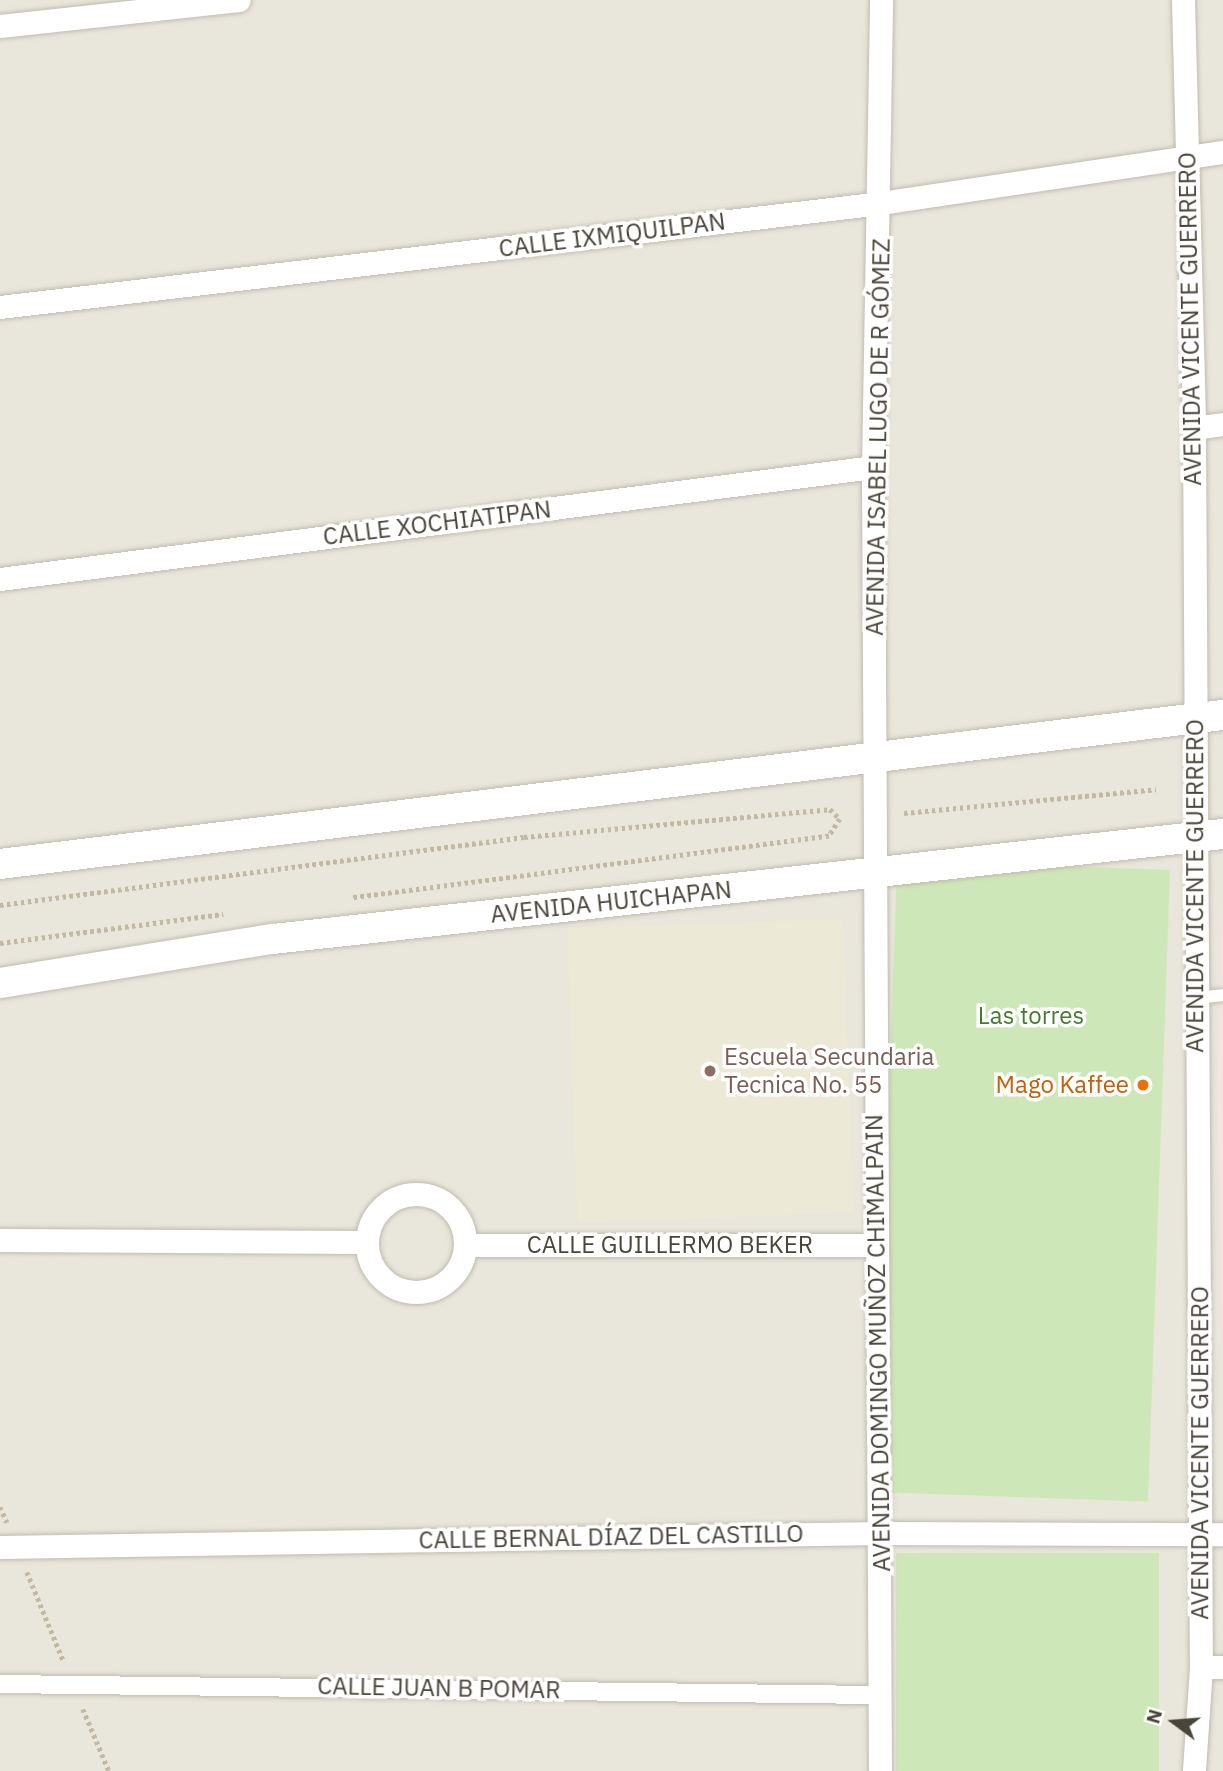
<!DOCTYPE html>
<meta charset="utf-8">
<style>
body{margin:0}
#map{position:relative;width:1223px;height:1771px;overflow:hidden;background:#f5f3ec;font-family:"IBM Plex Sans",sans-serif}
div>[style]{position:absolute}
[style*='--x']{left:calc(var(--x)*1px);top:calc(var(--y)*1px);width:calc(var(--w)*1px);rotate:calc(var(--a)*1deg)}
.residential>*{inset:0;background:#e9e6db;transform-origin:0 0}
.education>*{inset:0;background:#ede9d7;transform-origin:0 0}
.medical>*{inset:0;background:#f5e5e1}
.green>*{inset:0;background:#cee7b8;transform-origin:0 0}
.path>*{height:4.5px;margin-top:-2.25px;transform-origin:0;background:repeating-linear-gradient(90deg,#c2b9a1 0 3.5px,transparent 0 7px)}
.roads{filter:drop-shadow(0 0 2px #c1bcaf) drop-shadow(0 0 2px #c1bcaf)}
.service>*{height:12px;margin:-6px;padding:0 6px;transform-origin:6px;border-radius:6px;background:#fff}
.pedestrian>*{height:18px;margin:-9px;padding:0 9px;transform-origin:9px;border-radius:9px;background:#fff}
.minor>*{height:23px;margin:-11.5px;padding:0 11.5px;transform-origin:11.5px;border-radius:11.5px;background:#fff}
.minor>.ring{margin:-11.5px;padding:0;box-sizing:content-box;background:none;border:23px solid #fff;border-radius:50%}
.tertiary>*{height:30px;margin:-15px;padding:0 15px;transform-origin:15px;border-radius:15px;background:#fff}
.dots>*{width:19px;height:19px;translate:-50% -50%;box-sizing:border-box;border:4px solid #fff;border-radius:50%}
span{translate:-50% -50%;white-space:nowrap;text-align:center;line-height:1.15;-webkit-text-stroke:7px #fff;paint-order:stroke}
.street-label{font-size:24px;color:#4a453a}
.park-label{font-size:24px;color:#457a2f}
.education-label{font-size:24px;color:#785e54}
.left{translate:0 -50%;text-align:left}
.food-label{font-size:24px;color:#c56008}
.right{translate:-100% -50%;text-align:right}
.north{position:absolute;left:1139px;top:1687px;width:70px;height:70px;-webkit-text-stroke:5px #fff;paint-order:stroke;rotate:286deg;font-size:19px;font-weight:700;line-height:28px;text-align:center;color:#4a453a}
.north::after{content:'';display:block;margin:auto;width:24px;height:32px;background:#4a453a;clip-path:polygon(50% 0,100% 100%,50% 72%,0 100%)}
</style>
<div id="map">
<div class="residential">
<i style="left:0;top:0;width:1223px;height:1771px"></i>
</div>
<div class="education">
<i style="left:843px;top:919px;width:294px;height:276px;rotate:88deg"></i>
</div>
<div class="medical">
<i style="clip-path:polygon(1223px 895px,1223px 1366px,1217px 1090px)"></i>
</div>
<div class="green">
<i style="left:1170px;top:870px;width:632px;height:273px;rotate:92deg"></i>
<i style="left:1159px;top:1553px;width:218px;height:263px;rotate:90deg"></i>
</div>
<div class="path">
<i style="--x:904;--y:813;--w:253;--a:-5.4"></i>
<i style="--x:0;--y:905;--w:528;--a:-7.39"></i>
<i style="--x:524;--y:837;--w:307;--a:-5.2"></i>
<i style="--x:830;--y:809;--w:14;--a:45"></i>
<i style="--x:840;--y:819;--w:20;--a:123"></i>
<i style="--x:829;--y:836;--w:480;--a:172.6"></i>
<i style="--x:0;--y:943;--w:225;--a:-7.4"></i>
<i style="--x:0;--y:1507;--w:17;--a:65"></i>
<i style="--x:27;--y:1572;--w:97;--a:67.7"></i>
<i style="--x:83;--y:1709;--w:67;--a:67.2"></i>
</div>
<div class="roads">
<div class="service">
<i style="--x:1195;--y:998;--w:28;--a:-6"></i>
</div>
<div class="pedestrian">
<i style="--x:0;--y:1684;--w:878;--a:0.72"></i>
</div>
<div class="minor">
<i style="--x:1183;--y:0;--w:428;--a:88.5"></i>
<i style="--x:1194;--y:428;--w:1239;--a:89.68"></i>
<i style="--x:1201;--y:1667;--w:104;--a:93.9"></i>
<i style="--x:0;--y:26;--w:240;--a:-6.2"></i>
<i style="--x:0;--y:307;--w:887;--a:-6.73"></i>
<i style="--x:881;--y:203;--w:346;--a:-8.5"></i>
<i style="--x:1194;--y:428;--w:29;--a:-8"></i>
<i style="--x:0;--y:579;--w:880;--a:-7.31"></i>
<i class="ring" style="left:367px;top:1194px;width:75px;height:75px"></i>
<i style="--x:0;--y:1240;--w:367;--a:0.3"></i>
<i style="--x:466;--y:1245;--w:409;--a:0"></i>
<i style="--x:0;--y:1547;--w:882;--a:-0.91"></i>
<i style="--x:882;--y:1533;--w:341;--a:0.2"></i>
<i style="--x:1201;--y:1667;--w:22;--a:0"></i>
<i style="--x:880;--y:1771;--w:1304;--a:-90.31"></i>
<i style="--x:873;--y:467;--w:467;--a:-89"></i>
</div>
<div class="tertiary">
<i style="--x:0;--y:864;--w:1232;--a:-6.95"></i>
<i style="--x:0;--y:983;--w:277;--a:-9.2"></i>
<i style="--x:273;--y:939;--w:956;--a:-6.31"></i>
</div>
</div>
<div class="dots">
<i style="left:710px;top:1071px;background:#8d6e63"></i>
<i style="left:1143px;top:1085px;background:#e8710a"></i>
</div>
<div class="street-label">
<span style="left:612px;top:235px;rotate:-7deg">CALLE IXMIQUILPAN</span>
<span style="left:1190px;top:319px;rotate:-91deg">AVENIDA VICENTE GUERRERO</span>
<span style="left:878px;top:437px;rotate:-89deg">AVENIDA ISABEL LUGO DE R GÓMEZ</span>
<span style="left:437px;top:523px;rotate:-7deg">CALLE XOCHIATIPAN</span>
<span style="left:1195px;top:886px;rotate:-90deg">AVENIDA VICENTE GUERRERO</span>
<span style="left:611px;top:902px;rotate:-6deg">AVENIDA HUICHAPAN</span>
<span style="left:670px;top:1245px">CALLE GUILLERMO BEKER</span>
<span style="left:878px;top:1343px;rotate:-91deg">AVENIDA DOMINGO MUÑOZ CHIMALPAIN</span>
<span style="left:1200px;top:1453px;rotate:-90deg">AVENIDA VICENTE GUERRERO</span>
<span style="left:611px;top:1537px;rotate:-1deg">CALLE BERNAL DÍAZ DEL CASTILLO</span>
<span style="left:439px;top:1688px;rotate:1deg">CALLE JUAN B POMAR</span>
</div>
<div class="park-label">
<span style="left:1031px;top:1016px">Las torres</span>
</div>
<div class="education-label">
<span class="left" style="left:724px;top:1071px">Escuela Secundaria<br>Tecnica No. 55</span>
</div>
<div class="food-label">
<span class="right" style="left:1129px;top:1085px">Mago Kaffee</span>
</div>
<div class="north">N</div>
</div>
